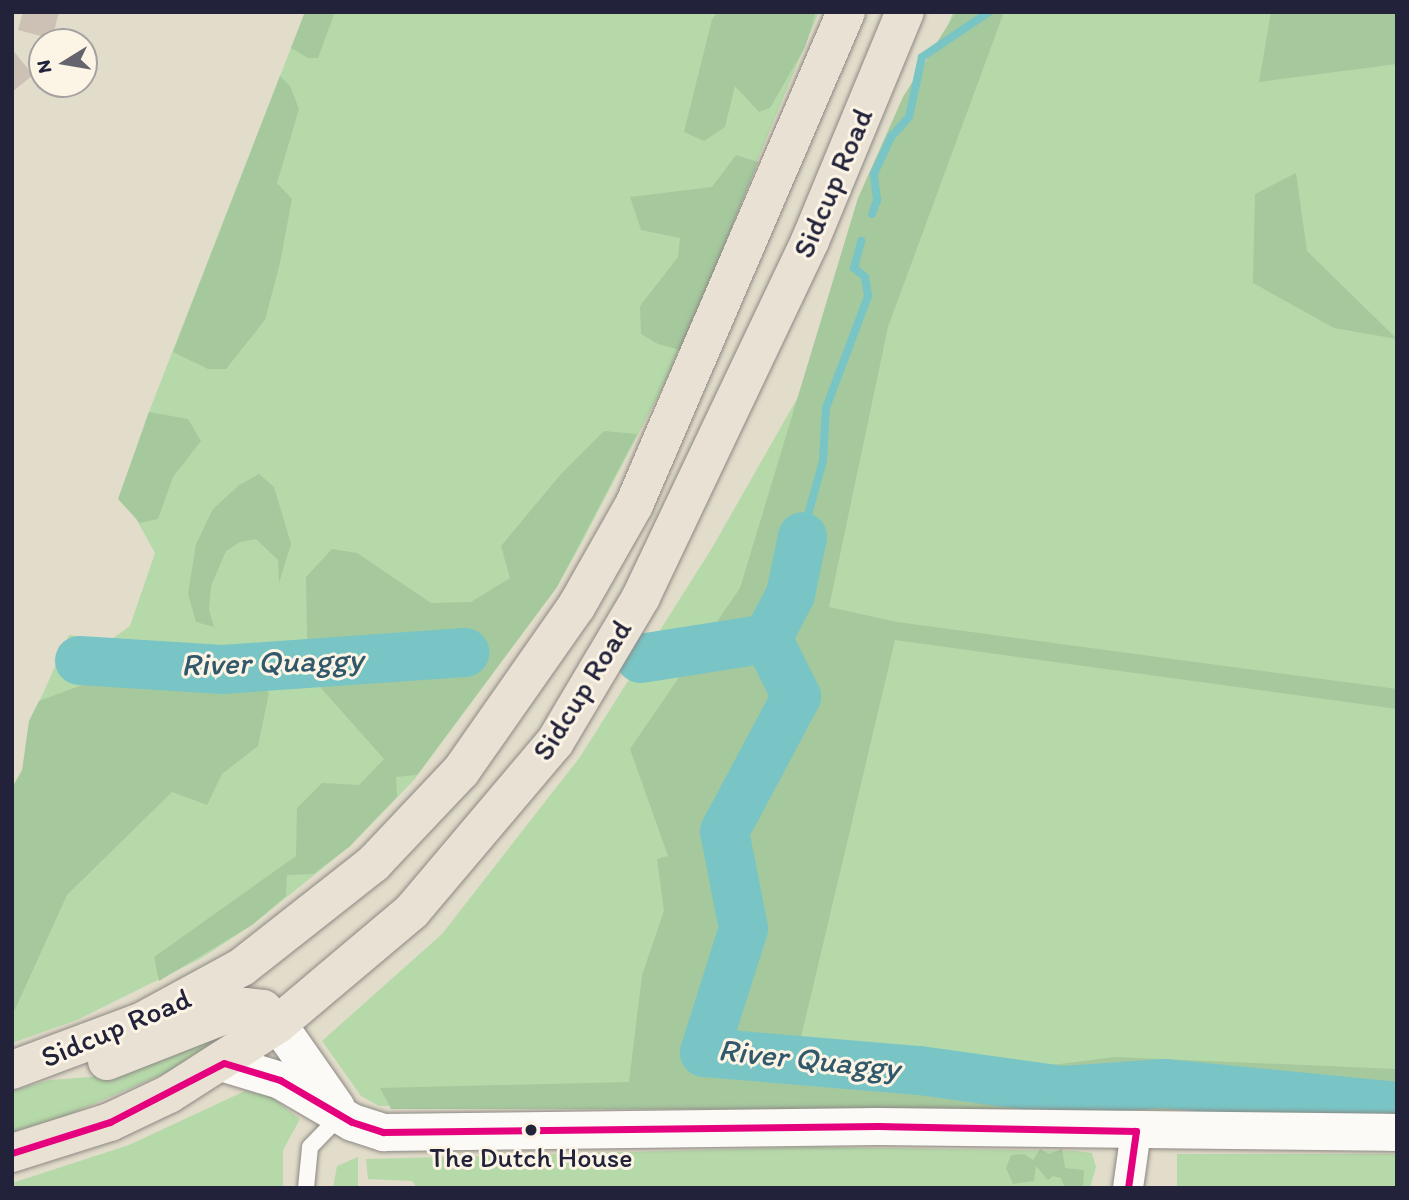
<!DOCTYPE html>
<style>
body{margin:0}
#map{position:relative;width:1409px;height:1200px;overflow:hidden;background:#e2dcca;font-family:Itim,sans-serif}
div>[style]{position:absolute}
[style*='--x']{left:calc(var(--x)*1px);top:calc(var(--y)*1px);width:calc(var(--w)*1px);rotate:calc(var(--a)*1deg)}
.green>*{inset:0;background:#b6d9a9;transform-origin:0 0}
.forest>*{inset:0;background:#a6c89d}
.stream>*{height:8px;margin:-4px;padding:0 4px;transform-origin:4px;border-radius:4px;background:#79c5c5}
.river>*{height:49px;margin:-24.5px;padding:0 24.5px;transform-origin:24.5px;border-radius:24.5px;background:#79c5c5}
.building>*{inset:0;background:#cdc0b4}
.roads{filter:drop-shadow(0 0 2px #8c8884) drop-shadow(0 0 2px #8c8884)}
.service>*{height:16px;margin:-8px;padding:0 8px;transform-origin:8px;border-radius:8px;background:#fbfaf7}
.minor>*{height:30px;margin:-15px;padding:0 15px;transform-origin:15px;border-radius:15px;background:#fbfaf7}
.tertiary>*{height:37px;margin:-18.5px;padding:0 18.5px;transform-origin:18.5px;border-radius:18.5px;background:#fbfaf7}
.trunk>*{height:38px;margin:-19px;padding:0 19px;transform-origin:19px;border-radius:19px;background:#e9e1d4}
.bus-1>*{height:7px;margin:-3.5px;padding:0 3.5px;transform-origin:3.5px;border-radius:3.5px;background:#e5007d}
.dots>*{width:19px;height:19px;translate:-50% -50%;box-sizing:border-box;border:4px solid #fcf5e5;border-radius:50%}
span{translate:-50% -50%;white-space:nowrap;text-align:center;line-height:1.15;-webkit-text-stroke:6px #fcf5e5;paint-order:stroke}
.bus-label{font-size:28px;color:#22223b}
.street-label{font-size:30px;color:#22223b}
.water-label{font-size:32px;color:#31586b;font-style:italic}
.frame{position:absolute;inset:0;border:14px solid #22223b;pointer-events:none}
.north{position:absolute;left:28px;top:28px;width:70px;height:70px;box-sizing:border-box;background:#fcf5e5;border:2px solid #a5a1a1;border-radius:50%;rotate:259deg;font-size:19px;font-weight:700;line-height:28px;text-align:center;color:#22223b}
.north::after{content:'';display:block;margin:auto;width:24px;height:32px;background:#65636d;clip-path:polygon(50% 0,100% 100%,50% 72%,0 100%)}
</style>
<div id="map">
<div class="green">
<i style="clip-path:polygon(305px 12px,819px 12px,665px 383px,581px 544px,557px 587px,414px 780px,349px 847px,252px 925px,200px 959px,77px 1020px,12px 1043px,12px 788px,24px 766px,33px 716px,69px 635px,109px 641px,130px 626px,155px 553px,129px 506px,145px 422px)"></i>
<i style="clip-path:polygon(953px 12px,1397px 12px,1397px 1103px,379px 1106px,361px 1096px,322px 1041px,442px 934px,580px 757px,712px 548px,819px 360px)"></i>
<i style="clip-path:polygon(244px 1020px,175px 1069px,68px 1115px,12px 1132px,12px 1091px,50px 1080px,91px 1077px)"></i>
<i style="clip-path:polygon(245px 1091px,270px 1096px,300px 1119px,283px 1150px,283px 1188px,12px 1188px,12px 1183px,129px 1145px)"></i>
<i style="clip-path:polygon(813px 1147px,1076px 1151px,1092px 1153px,1096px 1167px,1090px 1188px,417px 1188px,412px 1181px,368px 1179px,366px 1159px)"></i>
<i style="left:1177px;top:1154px;width:220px;height:35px"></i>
<i style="clip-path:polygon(358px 1157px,358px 1188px,333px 1188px,337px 1166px)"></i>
</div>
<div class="forest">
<i style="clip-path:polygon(305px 12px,335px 12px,318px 58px,308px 58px,291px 48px)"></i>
<i style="clip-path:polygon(718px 12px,816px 12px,805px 47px,770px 108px,759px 112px,735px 86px,725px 127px,704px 141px,684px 132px,712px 19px)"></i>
<i style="clip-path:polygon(956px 12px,1004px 12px,888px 327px,829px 607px,897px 622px,1397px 689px,1397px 709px,895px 640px,794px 1067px,1004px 1071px,1115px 1057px,1397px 1069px,1397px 1110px,391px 1109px,380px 1088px,629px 1082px,642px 975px,664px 911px,657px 859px,668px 856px,630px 749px,740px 588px,858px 198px,903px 97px)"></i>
<i style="clip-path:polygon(1271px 12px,1397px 12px,1397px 64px,1259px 82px)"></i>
<i style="clip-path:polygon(280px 76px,290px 86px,299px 109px,277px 183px,292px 199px,280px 263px,265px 320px,226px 369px,208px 369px,173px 352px)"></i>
<i style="clip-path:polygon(736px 155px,758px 162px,708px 287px,680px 350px,658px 344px,641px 334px,640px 306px,678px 257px,680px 238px,641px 230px,630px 197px,712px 187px)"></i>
<i style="clip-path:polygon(1296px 173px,1307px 251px,1397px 339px,1334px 328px,1253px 283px,1255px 194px)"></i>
<i style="clip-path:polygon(149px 412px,188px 419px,201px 441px,173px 477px,158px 519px,140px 523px,118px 499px)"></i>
<i style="clip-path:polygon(604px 431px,637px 434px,557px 587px,417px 775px,396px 777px,397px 797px,349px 847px,313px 874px,287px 875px,286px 896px,252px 925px,159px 981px,154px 957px,296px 856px,297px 808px,322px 783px,359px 785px,384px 759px,314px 680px,307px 636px,306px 577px,332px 549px,357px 553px,431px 603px,471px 602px,510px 578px,501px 546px,561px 474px)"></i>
<i style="clip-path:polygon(259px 474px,274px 487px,291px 544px,279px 583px,278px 560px,256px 539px,240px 542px,226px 551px,211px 586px,209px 610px,214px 627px,196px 622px,188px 594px,196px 544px,213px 509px,239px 485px)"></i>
<i style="clip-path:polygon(166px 642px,231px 646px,269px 693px,258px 746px,222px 774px,207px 805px,172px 792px,67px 895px,12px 1016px,12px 788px,22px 771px,29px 721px,39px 701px,101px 678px)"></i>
<i style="clip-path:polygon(1040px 1149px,1049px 1154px,1062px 1149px,1065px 1168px,1084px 1170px,1083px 1188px,1065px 1188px,1061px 1178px,1053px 1176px,1048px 1180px,1036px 1166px,1034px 1181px,1013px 1184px,1006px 1168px,1011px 1155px,1024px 1154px,1033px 1160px)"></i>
</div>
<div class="stream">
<i style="--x:872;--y:214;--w:15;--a:-70"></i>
<i style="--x:877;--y:200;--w:26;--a:-97"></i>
<i style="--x:874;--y:174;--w:41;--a:-65.3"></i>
<i style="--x:891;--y:137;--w:27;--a:-48"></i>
<i style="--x:909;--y:117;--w:61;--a:-77.8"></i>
<i style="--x:922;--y:57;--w:81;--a:-33.9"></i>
<i style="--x:802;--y:536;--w:78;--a:-74.4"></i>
<i style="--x:823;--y:461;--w:53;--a:-86.8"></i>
<i style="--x:826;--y:408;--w:120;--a:-69.4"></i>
<i style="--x:868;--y:296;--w:19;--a:-99"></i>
<i style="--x:865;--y:277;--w:14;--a:-141"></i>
<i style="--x:854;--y:268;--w:28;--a:-75"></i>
</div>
<div class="river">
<i style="--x:767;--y:638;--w:65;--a:63.4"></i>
<i style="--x:796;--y:696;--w:153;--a:118.1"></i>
<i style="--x:724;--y:831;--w:99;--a:78.9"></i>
<i style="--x:743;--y:928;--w:130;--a:107.5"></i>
<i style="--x:704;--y:1052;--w:216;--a:4.8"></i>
<i style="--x:919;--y:1070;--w:145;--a:7.9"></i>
<i style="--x:1063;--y:1090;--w:100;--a:-4"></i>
<i style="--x:1163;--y:1083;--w:235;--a:5.6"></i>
<i style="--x:767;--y:638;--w:50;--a:-62.4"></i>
<i style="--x:790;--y:594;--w:59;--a:-78.3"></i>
<i style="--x:640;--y:658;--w:129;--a:-8.9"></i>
<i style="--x:79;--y:660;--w:143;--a:3.6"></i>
<i style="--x:222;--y:669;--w:243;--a:-4"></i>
</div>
<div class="building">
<i style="clip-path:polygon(23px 12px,59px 12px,52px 39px,18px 30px)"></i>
<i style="clip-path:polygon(12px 49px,33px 75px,12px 92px)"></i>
</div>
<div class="roads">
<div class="service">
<i style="--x:306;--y:1188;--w:41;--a:-84.4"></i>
<i style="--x:310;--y:1147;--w:45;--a:-45.9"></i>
</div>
<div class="minor">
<i style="--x:1128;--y:1188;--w:58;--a:-82"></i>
</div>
<div class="tertiary">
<i style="--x:278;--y:1024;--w:101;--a:55.1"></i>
<i style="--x:224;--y:1063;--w:59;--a:16.9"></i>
<i style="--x:280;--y:1080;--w:83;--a:30.3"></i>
<i style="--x:352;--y:1122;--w:33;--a:18"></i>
<i style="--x:383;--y:1132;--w:495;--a:-0.7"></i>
<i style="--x:878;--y:1126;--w:519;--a:0.66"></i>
</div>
<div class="trunk">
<i style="--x:107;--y:1061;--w:148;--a:-21.4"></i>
<i style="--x:245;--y:1007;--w:18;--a:6"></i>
<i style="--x:263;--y:1009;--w:21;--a:45"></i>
<i style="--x:12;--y:1070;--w:140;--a:-20.5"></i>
<i style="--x:143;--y:1021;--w:113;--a:-28.6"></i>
<i style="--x:242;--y:967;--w:168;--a:-38.2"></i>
<i style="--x:374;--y:863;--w:127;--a:-46.6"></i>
<i style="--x:461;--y:771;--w:200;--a:-55"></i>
<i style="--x:576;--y:607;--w:117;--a:-60.4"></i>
<i style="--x:634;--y:505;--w:537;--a:-66.73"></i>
<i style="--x:12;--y:1153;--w:103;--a:-17.6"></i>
<i style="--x:110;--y:1122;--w:65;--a:-25.4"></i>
<i style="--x:169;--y:1094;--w:130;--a:-32.7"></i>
<i style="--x:278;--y:1024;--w:175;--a:-40.1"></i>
<i style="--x:412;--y:911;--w:221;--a:-49.8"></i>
<i style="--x:555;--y:742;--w:169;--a:-59.3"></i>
<i style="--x:641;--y:597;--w:394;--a:-64.6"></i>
<i style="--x:810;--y:241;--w:248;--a:-67.5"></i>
</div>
</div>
<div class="bus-1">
<i style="--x:12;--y:1153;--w:103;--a:-17.6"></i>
<i style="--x:110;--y:1122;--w:128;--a:-27.4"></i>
<i style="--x:224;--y:1063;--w:59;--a:16.9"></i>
<i style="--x:280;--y:1080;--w:83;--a:30.3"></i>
<i style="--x:352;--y:1122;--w:33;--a:18"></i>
<i style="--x:383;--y:1132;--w:495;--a:-0.7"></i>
<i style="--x:878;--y:1126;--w:258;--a:1.1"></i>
<i style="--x:1136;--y:1131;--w:58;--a:98"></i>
</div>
<div class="dots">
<i style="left:531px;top:1130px;background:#22223b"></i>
</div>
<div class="bus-label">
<span style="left:531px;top:1157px">The Dutch House</span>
</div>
<div class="street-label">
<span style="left:833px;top:183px;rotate:-67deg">Sidcup Road</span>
<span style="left:582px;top:690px;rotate:-58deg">Sidcup Road</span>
<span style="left:116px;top:1028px;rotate:-23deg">Sidcup Road</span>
</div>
<div class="water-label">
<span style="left:272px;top:662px;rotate:-2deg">River Quaggy</span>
<span style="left:809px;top:1059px;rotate:6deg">River Quaggy</span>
</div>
<div class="frame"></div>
<div class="north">N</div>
</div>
